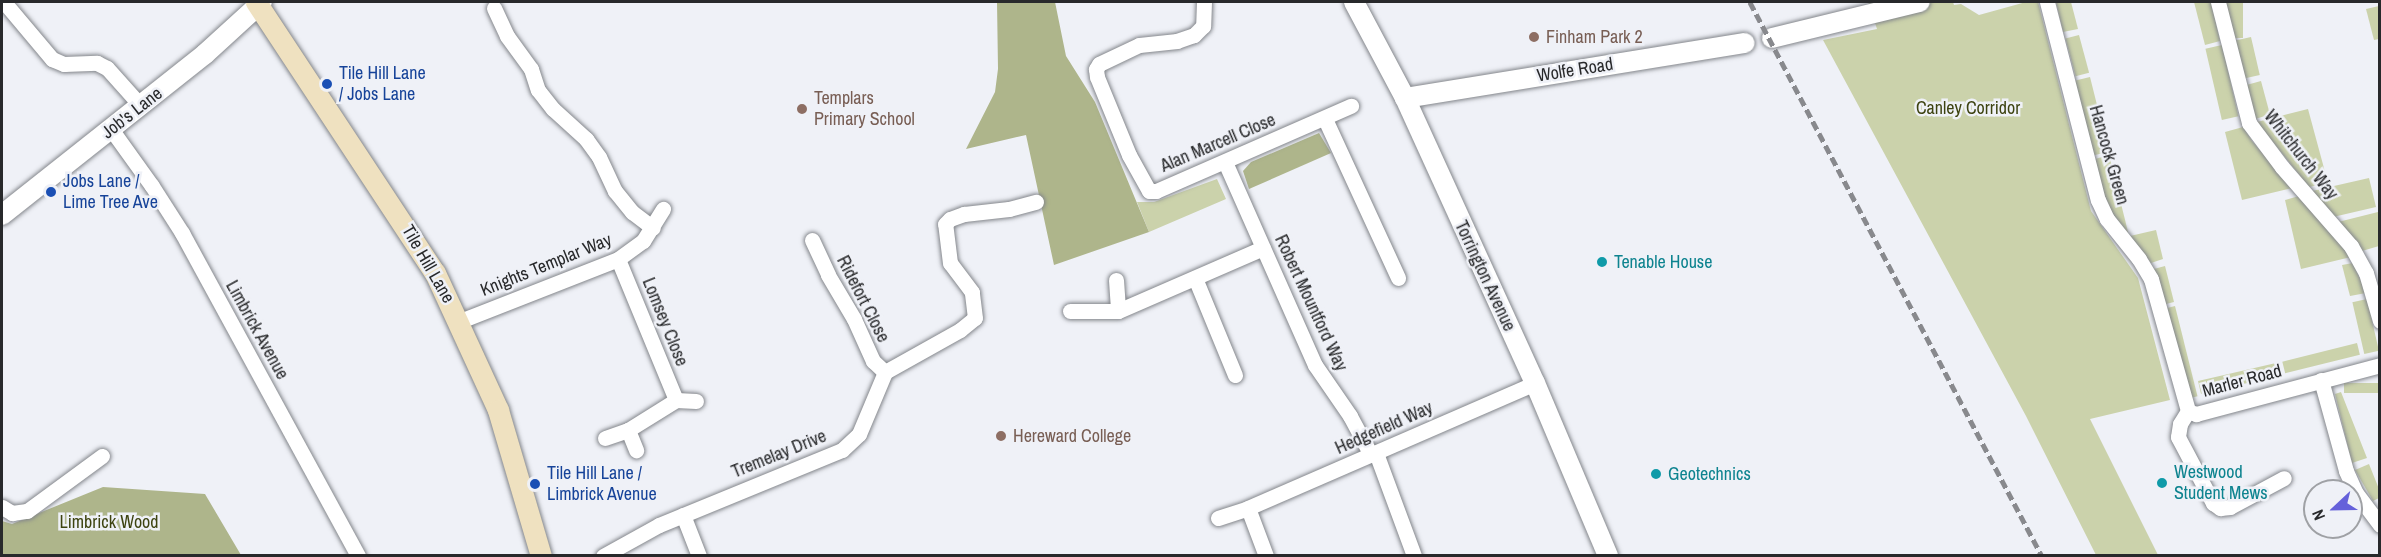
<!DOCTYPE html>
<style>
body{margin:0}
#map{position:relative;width:2381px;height:557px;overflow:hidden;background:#eff1f7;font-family:"Archivo Narrow",sans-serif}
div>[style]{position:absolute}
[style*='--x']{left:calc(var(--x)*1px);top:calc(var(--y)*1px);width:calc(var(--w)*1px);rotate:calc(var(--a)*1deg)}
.green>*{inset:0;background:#cbd2ab;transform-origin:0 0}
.forest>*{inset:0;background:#aeb58b}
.roads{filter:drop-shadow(0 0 2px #83868b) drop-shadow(0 0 2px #83868b)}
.minor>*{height:15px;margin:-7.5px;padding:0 7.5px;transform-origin:7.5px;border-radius:7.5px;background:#fff}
.tertiary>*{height:20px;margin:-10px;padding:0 10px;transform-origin:10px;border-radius:10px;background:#fff}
.secondary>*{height:21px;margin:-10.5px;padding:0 10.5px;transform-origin:10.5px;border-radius:10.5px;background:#efe1c0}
.rail>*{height:4.5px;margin-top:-2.25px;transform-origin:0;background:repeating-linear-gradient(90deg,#88898d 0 9px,transparent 0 13.5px)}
.dots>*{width:16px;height:16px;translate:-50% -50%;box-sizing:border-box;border:3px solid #eff1f7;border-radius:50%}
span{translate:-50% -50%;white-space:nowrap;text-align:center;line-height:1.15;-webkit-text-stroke:5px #eff1f7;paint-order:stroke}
.education-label{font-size:18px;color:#785e54}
.left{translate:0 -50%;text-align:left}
.street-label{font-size:18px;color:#28292b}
.transit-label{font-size:18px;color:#164399}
.park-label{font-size:18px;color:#3d4310}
.culture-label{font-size:18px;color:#0d838f}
.frame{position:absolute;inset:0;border:3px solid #28292b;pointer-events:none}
.north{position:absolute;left:2303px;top:479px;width:60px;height:60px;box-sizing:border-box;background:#eff1f7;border:2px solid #9fa1a5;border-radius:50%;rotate:248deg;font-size:16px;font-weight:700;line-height:24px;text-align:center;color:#28292b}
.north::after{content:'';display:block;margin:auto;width:21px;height:27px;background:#6561da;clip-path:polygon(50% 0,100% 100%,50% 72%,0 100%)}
</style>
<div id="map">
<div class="green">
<i style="clip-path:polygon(1868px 2px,1953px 2px,1954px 5px,1961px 4px,1979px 15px,2026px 2px,2038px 2px,2091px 211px,2138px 278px,2170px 400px,2090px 419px,2158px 555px,2096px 555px,2026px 416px,1823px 40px,1877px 29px)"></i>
<i style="clip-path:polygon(2056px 2px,2071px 2px,2078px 29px,2063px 32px)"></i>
<i style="clip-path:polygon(2194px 2px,2211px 2px,2220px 41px,2205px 45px)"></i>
<i style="left:2225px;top:2px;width:18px;height:36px"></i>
<i style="clip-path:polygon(2379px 6px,2379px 39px,2374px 40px,2366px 9px)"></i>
<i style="left:2079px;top:35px;width:39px;height:14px;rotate:75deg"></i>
<i style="left:2251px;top:37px;width:39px;height:16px;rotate:77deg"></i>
<i style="left:2222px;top:45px;width:73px;height:17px;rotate:77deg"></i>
<i style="left:2090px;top:77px;width:77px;height:16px;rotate:76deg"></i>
<i style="left:2261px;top:81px;width:35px;height:16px;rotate:75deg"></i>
<i style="clip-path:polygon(2308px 109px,2328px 183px,2309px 187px,2257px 122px)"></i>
<i style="clip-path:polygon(2243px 127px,2252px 141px,2292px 188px,2242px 200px,2225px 132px)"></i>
<i style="clip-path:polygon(2109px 155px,2128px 232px,2128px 233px,2113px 214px,2103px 193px,2095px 159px)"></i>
<i style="clip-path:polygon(2369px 178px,2376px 207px,2333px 217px,2312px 191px)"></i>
<i style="clip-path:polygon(1217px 179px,1226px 199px,1149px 232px,1137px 202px,1154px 202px)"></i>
<i style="clip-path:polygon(2299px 196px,2351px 257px,2301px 269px,2285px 200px)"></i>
<i style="clip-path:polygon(2378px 212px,2379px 246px,2362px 251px,2338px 222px)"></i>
<i style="clip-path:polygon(2156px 230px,2163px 259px,2151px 263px,2130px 236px)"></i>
<i style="clip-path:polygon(2353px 263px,2366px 293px,2350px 296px,2342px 265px)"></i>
<i style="clip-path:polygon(2165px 266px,2174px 302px,2166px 304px,2154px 269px)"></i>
<i style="left:2367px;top:299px;width:53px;height:15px;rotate:77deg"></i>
<i style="left:2175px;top:306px;width:93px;height:8px;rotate:76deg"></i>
<i style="left:2357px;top:343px;width:12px;height:77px;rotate:76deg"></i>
<i style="left:2276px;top:363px;width:13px;height:80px;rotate:77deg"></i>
<i style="left:2379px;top:383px;width:10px;height:35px;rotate:90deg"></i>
<i style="clip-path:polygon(2341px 392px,2367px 458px,2352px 463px,2335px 394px)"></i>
<i style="clip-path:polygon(2369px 464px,2379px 489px,2379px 498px,2373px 501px,2355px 470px)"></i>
</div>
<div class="forest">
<i style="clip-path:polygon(997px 2px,1055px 2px,1066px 56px,1095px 102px,1149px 232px,1054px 265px,1026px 135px,966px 149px,995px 92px,998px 69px)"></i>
<i style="clip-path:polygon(1319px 133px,1331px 153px,1249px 189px,1243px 171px,1251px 162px)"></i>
<i style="clip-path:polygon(103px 487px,205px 494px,241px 555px,2px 555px,2px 521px,12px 524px)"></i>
</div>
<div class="roads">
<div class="minor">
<i style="--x:4;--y:2;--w:75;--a:49.9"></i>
<i style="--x:52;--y:59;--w:13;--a:23"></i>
<i style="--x:64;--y:64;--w:33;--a:-2"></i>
<i style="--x:97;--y:63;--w:11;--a:27"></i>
<i style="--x:107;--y:68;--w:51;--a:48.2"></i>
<i style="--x:1204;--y:2;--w:24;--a:92"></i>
<i style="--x:1203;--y:26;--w:13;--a:135"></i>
<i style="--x:1194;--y:35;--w:18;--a:161"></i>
<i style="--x:1177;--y:41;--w:38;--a:174"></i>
<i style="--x:1139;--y:45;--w:44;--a:154.6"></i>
<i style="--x:1099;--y:64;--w:6;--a:121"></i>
<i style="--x:1096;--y:69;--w:8;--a:83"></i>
<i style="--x:1097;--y:77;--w:84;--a:67.7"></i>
<i style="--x:1129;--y:155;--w:41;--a:60.9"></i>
<i style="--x:1149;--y:191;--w:7;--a:0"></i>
<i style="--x:1156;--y:191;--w:213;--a:-23.6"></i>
<i style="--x:2047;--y:2;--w:204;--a:75.6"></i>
<i style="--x:2098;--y:200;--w:21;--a:65"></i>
<i style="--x:2107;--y:219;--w:51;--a:51.3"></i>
<i style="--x:2139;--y:259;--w:23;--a:59"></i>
<i style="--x:2151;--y:279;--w:137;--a:74.3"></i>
<i style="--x:2218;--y:2;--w:125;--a:75.6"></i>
<i style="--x:2249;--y:123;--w:55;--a:53.1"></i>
<i style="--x:2282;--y:167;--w:105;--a:48.9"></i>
<i style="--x:2351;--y:246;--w:31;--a:61"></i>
<i style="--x:2366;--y:273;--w:50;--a:73.7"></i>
<i style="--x:494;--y:8;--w:31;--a:65"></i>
<i style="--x:507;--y:36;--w:41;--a:54"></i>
<i style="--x:531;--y:69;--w:22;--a:72"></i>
<i style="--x:538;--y:90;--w:24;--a:52"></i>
<i style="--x:553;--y:109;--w:45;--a:42.3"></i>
<i style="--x:586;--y:139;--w:22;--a:54"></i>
<i style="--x:599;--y:157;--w:38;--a:65"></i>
<i style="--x:615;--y:191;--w:27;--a:51"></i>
<i style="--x:632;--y:212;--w:26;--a:37"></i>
<i style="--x:1325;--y:119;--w:175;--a:65.3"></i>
<i style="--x:111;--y:129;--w:70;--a:54.3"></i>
<i style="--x:152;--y:186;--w:56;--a:57.4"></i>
<i style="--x:182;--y:233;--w:368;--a:61.4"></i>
<i style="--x:1225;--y:162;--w:222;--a:66.1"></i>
<i style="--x:1315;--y:365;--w:62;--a:55.5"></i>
<i style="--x:1350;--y:416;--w:44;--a:61.7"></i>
<i style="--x:812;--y:240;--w:38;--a:65"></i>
<i style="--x:828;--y:275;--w:51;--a:59.4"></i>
<i style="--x:854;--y:319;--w:46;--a:65.7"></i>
<i style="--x:873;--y:361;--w:16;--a:43"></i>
<i style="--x:1195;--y:278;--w:105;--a:67.6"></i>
<i style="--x:1116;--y:280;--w:31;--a:86"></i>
<i style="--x:1070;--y:311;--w:48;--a:0"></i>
<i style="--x:1118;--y:311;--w:158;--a:-23.5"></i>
<i style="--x:460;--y:321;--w:170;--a:-21.4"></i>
<i style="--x:618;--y:259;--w:31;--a:-36"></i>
<i style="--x:643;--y:241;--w:38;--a:-58"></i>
<i style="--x:2321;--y:380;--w:94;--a:74.6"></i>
<i style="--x:2346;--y:471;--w:24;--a:66"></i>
<i style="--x:2356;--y:493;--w:40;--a:53"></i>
<i style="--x:676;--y:400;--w:20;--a:3"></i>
<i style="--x:2188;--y:411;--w:9;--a:21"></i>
<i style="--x:2196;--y:414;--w:190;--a:-14.9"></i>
<i style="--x:2188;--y:411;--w:15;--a:122"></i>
<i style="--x:2180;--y:424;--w:13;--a:99"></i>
<i style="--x:2178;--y:437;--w:75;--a:62.1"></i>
<i style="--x:2213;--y:503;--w:9;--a:36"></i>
<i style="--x:2220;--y:508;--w:10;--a:-6"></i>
<i style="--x:2230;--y:507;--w:61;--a:-28.2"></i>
<i style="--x:628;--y:430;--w:22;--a:68"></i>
<i style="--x:605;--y:438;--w:24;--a:-19"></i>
<i style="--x:628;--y:430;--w:57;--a:-32"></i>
<i style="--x:676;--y:400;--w:152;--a:-112.4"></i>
<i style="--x:1376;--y:453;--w:110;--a:69.7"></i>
<i style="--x:2;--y:507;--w:12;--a:31"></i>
<i style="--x:12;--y:513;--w:15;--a:-8"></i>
<i style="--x:27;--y:511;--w:93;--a:-36.3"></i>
<i style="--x:683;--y:515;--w:44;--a:68.7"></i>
<i style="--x:1218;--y:518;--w:32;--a:-18"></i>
<i style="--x:603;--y:556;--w:64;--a:-29"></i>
<i style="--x:659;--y:525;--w:198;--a:-22.3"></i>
<i style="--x:842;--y:450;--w:23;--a:-43"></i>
<i style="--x:859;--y:434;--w:67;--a:-67.2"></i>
<i style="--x:885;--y:372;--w:86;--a:-29.2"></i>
<i style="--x:960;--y:330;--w:19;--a:-39"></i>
<i style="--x:975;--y:318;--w:26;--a:-97"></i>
<i style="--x:972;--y:292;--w:36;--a:-127"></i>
<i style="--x:950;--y:263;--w:39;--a:-97"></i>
<i style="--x:945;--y:224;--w:7;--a:-45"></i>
<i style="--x:950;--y:219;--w:15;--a:-20"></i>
<i style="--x:964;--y:214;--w:45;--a:-6.3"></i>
<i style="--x:1009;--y:209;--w:28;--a:-15"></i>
<i style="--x:1266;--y:556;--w:51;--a:-110.6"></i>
<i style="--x:1248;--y:508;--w:313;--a:-23.5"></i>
</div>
<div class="tertiary">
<i style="--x:1354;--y:2;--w:109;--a:62"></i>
<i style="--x:1405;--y:98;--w:313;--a:65.5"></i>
<i style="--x:1535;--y:383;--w:188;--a:67.1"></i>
<i style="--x:1772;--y:38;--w:152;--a:-13.7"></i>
<i style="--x:1405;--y:98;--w:344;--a:-9.2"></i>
<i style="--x:2;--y:215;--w:259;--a:-38.4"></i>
<i style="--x:205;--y:54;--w:77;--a:-42.4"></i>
</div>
<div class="secondary">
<i style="--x:256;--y:2;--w:325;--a:56.6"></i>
<i style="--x:435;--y:273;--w:151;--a:65.3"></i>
<i style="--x:498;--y:410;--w:152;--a:73.6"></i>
</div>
</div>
<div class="rail">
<i style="--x:1750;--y:2;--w:626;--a:62.21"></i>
</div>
<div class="dots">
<i style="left:1534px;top:37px;background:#8d6e63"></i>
<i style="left:327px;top:84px;background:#1a4fb4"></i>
<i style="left:802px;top:109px;background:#8d6e63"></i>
<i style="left:51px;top:192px;background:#1a4fb4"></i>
<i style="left:1602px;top:262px;background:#0f9aa8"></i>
<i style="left:1001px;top:436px;background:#8d6e63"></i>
<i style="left:1656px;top:474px;background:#0f9aa8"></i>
<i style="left:2162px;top:483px;background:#0f9aa8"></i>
<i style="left:535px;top:484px;background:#1a4fb4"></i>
</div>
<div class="education-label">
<span class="left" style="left:1546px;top:37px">Finham Park 2</span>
<span class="left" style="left:814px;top:109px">Templars<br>Primary School</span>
<span class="left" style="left:1013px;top:436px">Hereward College</span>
</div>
<div class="street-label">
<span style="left:1575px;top:70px;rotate:-9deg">Wolfe Road</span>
<span style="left:132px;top:113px;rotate:-38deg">Job's Lane</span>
<span style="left:1218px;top:143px;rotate:-23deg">Alan Marcell Close</span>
<span style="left:2109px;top:155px;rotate:74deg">Hancock Green</span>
<span style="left:2301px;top:155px;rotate:52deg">Whitchurch Way</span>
<span style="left:428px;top:264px;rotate:60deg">Tile Hill Lane</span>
<span style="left:546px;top:265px;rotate:-22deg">Knights Templar Way</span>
<span style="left:1485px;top:276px;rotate:65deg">Torrington Avenue</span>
<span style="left:863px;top:299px;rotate:63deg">Ridefort Close</span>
<span style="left:1311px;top:303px;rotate:65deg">Robert Mountford Way</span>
<span style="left:665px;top:322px;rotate:68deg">Lomsey Close</span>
<span style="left:257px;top:330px;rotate:61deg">Limbrick Avenue</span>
<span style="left:2242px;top:381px;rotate:-15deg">Marler Road</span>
<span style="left:1384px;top:428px;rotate:-24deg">Hedgefield Way</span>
<span style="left:779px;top:454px;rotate:-22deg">Tremelay Drive</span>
</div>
<div class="transit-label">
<span class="left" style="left:339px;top:84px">Tile Hill Lane<br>/ Jobs Lane</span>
<span class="left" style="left:63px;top:192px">Jobs Lane /<br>Lime Tree Ave</span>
<span class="left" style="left:547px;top:484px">Tile Hill Lane /<br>Limbrick Avenue</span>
</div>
<div class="park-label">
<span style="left:1968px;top:108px">Canley Corridor</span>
<span style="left:109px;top:522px">Limbrick Wood</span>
</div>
<div class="culture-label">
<span class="left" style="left:1614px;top:262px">Tenable House</span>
<span class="left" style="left:2174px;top:483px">Westwood<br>Student Mews</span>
<span class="left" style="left:1668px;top:474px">Geotechnics</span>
</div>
<div class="frame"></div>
<div class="north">N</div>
</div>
